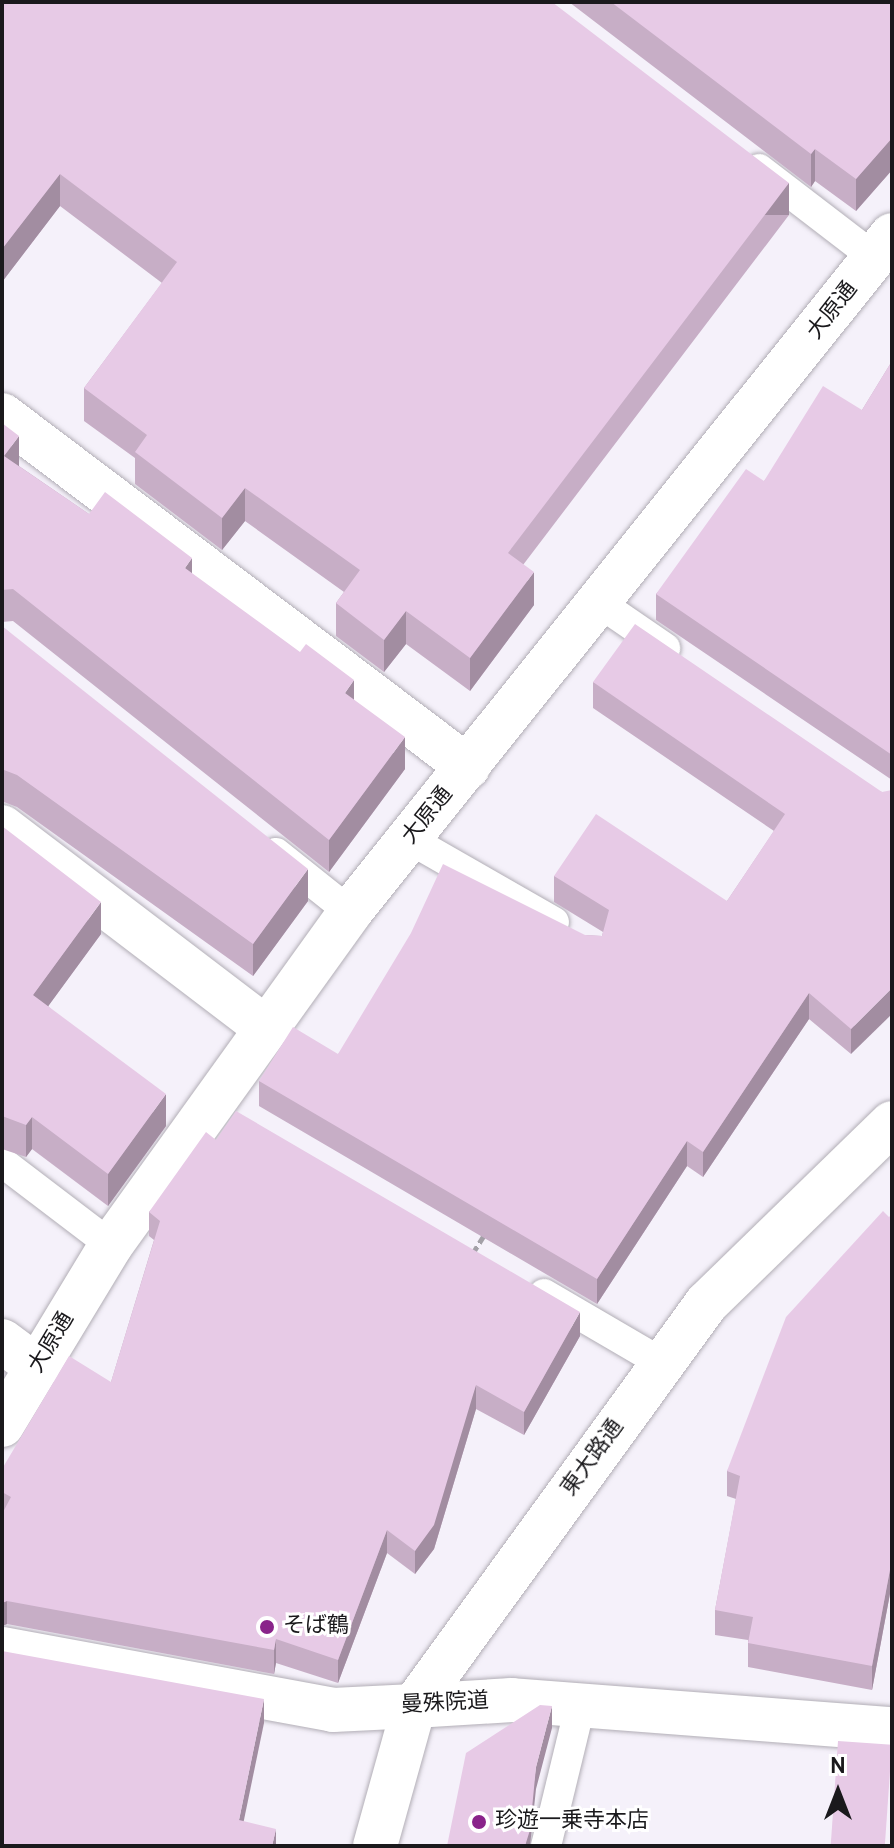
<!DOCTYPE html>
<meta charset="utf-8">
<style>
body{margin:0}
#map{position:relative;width:894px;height:1848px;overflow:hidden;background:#f5f1fa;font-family:Overpass,"Noto Sans JP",sans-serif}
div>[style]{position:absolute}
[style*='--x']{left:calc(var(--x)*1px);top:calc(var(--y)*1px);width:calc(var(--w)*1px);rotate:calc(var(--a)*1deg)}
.path>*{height:5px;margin-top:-2.5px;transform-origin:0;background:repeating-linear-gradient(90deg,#a3a0a7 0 8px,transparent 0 12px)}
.roads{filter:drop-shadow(0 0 2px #b2aeb6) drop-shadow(0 0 2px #b2aeb6)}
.service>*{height:30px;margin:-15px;padding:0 15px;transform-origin:15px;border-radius:15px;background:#fff}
.minor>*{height:44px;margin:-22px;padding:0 22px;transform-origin:22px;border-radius:22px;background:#fff}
.tertiary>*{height:44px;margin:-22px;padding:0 22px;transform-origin:22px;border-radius:22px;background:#fff}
.wall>*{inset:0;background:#c7aec6}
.shaded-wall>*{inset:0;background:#a28da1;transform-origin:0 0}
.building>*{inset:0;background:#e7cae6;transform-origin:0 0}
.dots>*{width:22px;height:22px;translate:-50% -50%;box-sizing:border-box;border:4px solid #fff;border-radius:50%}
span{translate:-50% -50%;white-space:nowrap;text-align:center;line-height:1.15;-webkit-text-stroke:6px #fff;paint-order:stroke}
.street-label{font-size:22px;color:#1a191c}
.poi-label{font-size:22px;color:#1a191c}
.left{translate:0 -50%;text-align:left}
.frame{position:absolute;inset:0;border:4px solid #1a191c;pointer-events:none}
.north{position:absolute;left:798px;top:1752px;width:80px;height:80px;-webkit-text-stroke:6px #fff;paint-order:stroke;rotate:0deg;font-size:22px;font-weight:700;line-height:32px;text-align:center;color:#1a191c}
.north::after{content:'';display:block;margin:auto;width:28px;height:36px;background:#1a191c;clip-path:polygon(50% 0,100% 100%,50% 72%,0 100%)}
</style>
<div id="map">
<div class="path">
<i style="--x:473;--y:1253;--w:25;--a:-58"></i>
</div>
<div class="roads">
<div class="service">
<i style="--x:759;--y:169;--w:146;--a:37.5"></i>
<i style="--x:601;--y:604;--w:78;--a:34.5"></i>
<i style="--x:409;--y:839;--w:167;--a:29.8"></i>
<i style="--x:276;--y:853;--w:95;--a:38.6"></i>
<i style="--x:2;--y:1162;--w:137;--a:37.3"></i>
<i style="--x:544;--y:1294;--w:137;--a:30.3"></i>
<i style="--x:546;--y:1846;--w:144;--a:-76.3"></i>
</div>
<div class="minor">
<i style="--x:2;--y:415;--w:584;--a:37.07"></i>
<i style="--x:2;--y:827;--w:332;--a:37.3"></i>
<i style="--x:2;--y:1341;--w:44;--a:36.6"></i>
<i style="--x:2;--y:1425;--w:210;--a:-58.8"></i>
<i style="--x:111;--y:1245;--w:410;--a:-54.3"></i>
<i style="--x:350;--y:912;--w:867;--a:-51.32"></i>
<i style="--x:2;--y:1649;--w:337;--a:10.4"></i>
<i style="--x:333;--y:1710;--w:81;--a:-2.8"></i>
</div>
<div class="tertiary">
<i style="--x:414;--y:1706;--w:98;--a:-3.5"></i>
<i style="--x:512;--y:1700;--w:381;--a:4.4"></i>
<i style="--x:375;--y:1846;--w:145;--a:-74.4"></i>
<i style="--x:414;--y:1706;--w:498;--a:-54"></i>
<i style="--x:707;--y:1303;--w:258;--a:-44.2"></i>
</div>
</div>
<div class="wall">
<i style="clip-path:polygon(2px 2px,789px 215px,523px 565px,534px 605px,470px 691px,406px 644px,384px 672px,336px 636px,336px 603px,344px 592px,245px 521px,222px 550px,135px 484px,135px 458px,84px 421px,84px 388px,162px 283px,60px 206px,2px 282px)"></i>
<i style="clip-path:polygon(569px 2px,892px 2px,892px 170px,856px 211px,815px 181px,811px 187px)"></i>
<i style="clip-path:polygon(892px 361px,892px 780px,656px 620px,656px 594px,764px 481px,862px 410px)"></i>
<i style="clip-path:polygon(2px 423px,19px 466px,89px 514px,192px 574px,354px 700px,405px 769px,329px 872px,13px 621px,2px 622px)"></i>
<i style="clip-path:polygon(2px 626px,308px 901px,253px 976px,17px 807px,4px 802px,2px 803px)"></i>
<i style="clip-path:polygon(593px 682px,882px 792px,851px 1054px,809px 1019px,703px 1177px,687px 1166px,597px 1304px,259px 1106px,259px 1081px,338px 1054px,585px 935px,602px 936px,603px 932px,554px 902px,554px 876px,727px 901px,774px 831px,593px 708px)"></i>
<i style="clip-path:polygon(2px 826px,101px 934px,48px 1006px,166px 1126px,108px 1206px,32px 1149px,26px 1157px,2px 1149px)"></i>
<i style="clip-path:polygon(216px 1140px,580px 1336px,524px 1435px,476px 1409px,434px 1549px,415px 1574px,387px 1553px,338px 1683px,276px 1663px,274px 1674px,7px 1624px,2px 1626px,2px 1469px,111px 1382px,154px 1240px,149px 1236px,149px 1212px)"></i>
<i style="clip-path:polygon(892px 1214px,892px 1583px,872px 1690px,748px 1667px,748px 1640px,715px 1635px,715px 1610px,736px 1499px,727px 1496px,727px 1471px)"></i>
</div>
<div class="shaded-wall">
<i style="clip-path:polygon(892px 138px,892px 170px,856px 211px,856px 179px)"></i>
<i style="clip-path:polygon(815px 149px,815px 181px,811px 187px,811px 154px)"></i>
<i style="clip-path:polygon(60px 174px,60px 206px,2px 282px,2px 249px)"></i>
<i style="left:789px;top:183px;width:32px;height:465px;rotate:90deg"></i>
<i style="clip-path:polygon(19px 436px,19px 468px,4px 456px)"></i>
<i style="clip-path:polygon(245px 488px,245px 521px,222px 550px,222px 518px)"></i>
<i style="clip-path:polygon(192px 558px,192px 590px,185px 568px)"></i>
<i style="clip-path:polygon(534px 572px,534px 605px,470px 691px,470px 658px)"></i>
<i style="clip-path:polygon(406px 611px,406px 644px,384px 672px,384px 640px)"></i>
<i style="clip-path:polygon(354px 680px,354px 712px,345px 693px)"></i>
<i style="clip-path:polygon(405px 737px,405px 769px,329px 872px,329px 840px)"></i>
<i style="left:4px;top:770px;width:32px;height:2px;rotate:90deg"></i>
<i style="clip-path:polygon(308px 869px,308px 901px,253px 976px,253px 944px)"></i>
<i style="clip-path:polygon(101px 902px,101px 934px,33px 1027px,33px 995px)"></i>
<i style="clip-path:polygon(892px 988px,892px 1014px,851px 1054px,851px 1029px)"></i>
<i style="clip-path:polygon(809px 993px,809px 1019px,703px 1177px,703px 1152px)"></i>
<i style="clip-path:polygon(166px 1094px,166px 1126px,108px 1206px,108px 1174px)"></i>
<i style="clip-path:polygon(32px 1117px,32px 1149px,26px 1157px,26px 1125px)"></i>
<i style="clip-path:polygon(687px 1141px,687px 1166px,597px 1304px,597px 1279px)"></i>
<i style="clip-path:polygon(4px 1154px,4px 1186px,2px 1190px,2px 1157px)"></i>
<i style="clip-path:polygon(580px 1312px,580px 1336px,524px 1435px,524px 1412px)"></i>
<i style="clip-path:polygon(476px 1385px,476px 1409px,434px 1549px,415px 1574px,415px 1551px)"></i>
<i style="clip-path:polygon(387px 1530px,387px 1553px,338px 1683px,338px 1660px)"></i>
<i style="clip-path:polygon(892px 1559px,892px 1583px,872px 1690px,872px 1666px)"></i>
<i style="clip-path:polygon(7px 1601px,7px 1624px,2px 1626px,2px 1603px)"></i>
<i style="clip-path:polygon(276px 1639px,276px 1663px,274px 1674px,274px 1650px)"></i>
<i style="clip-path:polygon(264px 1699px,264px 1723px,239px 1844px,239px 1820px)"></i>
<i style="clip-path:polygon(552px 1706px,552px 1728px,536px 1789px,530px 1846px,525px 1846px,536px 1767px)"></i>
<i style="clip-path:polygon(276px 1829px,276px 1846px,272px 1846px)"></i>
</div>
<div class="building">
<i style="clip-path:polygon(2px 2px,552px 2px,789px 183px,508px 553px,534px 572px,470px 658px,406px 611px,384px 640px,336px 603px,360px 570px,245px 488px,222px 518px,135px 452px,147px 435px,84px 388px,177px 262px,60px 174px,2px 249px)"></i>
<i style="clip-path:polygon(611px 2px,892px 2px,892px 138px,856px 179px,815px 149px,811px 154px)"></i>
<i style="clip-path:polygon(892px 361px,892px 755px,656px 594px,746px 469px,764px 481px,823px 386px,862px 410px)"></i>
<i style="clip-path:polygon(2px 423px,19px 436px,4px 456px,89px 514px,105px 492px,192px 558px,185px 568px,300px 652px,306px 644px,354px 680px,345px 693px,405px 737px,329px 840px,13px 589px,2px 590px)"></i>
<i style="clip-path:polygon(635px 624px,882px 792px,892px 790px,892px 988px,851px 1029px,809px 993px,703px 1152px,687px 1141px,597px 1279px,259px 1081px,293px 1027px,338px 1054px,411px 933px,443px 864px,585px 935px,602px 936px,609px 910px,554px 876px,596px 814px,727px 901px,785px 814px,593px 682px)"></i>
<i style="clip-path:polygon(2px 626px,308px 869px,253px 944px,17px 775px,4px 770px,2px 771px)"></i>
<i style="clip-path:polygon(2px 826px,101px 902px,33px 995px,166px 1094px,108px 1174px,32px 1117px,26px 1125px,2px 1116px)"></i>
<i style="clip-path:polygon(236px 1111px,580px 1312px,524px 1412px,476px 1385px,434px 1525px,415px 1551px,387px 1530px,338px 1660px,276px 1639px,274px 1650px,7px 1601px,2px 1603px,2px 1514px,11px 1497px,2px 1492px,2px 1469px,69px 1356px,111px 1382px,160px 1221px,149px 1212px,206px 1132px,216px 1140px)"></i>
<i style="clip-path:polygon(883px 1211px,889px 1217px,892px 1214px,892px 1559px,872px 1666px,748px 1643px,753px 1617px,715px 1610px,740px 1476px,727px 1471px,786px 1317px)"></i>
<i style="clip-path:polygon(2px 1651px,264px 1699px,239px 1820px,276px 1829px,272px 1846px,2px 1846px)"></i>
<i style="clip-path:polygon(540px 1705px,552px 1706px,536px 1767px,530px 1830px,525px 1846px,447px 1846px,466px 1753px)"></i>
<i style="left:838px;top:1741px;width:54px;height:105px;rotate:4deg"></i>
</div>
<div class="dots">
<i style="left:267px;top:1627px;background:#89238a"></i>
<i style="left:479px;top:1822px;background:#89238a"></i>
</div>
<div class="street-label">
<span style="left:833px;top:311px;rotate:-52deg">大原通</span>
<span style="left:428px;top:816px;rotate:-51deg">大原通</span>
<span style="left:52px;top:1343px;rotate:-59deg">大原通</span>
<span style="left:593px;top:1458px;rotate:-54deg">東大路通</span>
<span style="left:445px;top:1704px;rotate:-3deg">曼殊院道</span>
</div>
<div class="poi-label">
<span class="left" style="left:283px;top:1627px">そば鶴</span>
<span class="left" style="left:495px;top:1822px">珍遊一乗寺本店</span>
</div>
<div class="frame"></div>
<div class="north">N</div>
</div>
